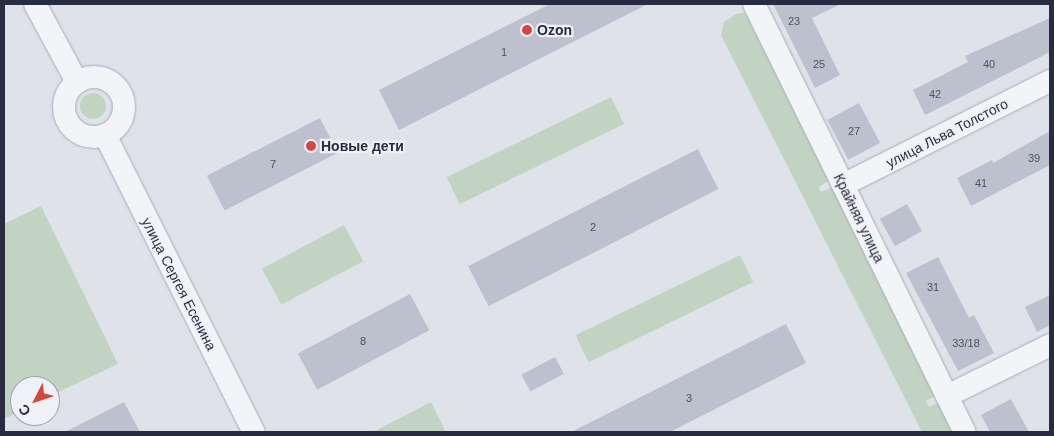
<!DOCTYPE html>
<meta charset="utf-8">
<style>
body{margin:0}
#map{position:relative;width:1054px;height:436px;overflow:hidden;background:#e0e2ea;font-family:Helvetica,sans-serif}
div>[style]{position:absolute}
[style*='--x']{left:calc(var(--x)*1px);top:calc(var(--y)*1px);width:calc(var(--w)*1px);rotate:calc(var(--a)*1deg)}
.green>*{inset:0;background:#c2d4c1;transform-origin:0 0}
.round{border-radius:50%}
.building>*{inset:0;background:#bdc0cd;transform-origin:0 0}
.roads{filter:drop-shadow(0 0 1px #a9abb8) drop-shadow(0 0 1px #a9abb8)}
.street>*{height:22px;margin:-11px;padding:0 11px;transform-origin:11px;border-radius:11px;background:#f3f4f8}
.street>.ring{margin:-11px;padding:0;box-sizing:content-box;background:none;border:22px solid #f3f4f8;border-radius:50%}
.dots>*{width:14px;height:14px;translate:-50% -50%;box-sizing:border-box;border:2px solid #f0f1f7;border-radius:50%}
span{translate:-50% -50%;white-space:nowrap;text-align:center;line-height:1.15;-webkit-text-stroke:4.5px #f0f1f7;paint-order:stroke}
.number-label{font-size:11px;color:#4d5165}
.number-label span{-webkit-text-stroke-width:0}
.poi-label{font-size:14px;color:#282c42;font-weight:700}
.left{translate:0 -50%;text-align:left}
.street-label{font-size:14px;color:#282c42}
.frame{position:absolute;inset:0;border:5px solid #282c42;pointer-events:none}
.north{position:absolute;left:10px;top:376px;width:50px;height:50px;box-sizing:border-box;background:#f0f1f7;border:1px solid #a0a2af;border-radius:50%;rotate:229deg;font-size:14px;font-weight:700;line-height:20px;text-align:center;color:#282c42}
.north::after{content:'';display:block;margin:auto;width:18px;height:22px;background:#d5483f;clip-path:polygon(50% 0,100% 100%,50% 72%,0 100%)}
</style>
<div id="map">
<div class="green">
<i style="clip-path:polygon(745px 13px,829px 181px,819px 187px,821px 192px,832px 187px,937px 395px,926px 401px,929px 407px,940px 402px,955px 432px,922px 432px,721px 35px,724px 22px,736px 14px)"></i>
<i class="round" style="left:80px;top:93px;width:26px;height:26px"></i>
<i style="left:611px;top:97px;width:30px;height:183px;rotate:64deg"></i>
<i style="clip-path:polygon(41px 206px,118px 364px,50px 396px,50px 386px,20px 386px,20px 411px,4px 419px,4px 224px)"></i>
<i style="left:344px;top:225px;width:41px;height:93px;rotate:62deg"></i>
<i style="left:740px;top:255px;width:30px;height:183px;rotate:64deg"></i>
<i style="clip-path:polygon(431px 402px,446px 432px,373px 432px)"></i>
</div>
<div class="building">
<i style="clip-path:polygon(550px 4px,648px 4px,399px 130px,379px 90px)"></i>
<i style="clip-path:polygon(773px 4px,841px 4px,812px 18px,840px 75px,815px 88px)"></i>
<i style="clip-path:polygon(1050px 18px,1050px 52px,925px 115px,913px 90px,968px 62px,965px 56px)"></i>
<i style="left:859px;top:103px;width:45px;height:36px;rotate:62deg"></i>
<i style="left:320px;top:118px;width:39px;height:127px;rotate:63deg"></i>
<i style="clip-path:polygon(1050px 131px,1050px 165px,971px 206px,957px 178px,992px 160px,993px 163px)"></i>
<i style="left:698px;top:149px;width:45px;height:258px;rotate:63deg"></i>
<i style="left:907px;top:204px;width:31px;height:31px;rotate:61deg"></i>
<i style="clip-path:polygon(938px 257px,969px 318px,974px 315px,994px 353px,958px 371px,906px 273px)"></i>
<i style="left:410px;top:294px;width:41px;height:127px;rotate:62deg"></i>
<i style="clip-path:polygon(1050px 295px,1050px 325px,1037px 332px,1025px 307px)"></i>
<i style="clip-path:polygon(786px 324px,806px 363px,670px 432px,571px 432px)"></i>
<i style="left:555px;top:357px;width:19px;height:38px;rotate:62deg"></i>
<i style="clip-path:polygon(1011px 399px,1029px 432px,990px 432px,981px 415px)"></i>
<i style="clip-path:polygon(124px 402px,140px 432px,65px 432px)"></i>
</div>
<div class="roads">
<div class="street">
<i style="--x:35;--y:4;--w:89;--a:61.7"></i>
<i style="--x:754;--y:4;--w:477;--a:63.8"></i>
<i class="ring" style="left:64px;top:77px;width:38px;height:38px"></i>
<i style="--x:105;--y:135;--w:332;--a:63.4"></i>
<i style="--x:843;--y:185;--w:232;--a:-26.7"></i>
<i style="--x:947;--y:396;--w:115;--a:-26.3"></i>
</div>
</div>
<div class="dots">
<i style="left:527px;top:30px;background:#d5483f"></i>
<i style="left:311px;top:146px;background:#d5483f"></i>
</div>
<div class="number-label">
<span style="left:794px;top:21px">23</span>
<span style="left:504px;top:52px">1</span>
<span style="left:819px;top:64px">25</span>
<span style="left:989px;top:64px">40</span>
<span style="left:935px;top:94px">42</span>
<span style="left:854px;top:131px">27</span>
<span style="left:1034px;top:158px">39</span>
<span style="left:273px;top:164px">7</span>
<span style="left:981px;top:183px">41</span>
<span style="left:593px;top:227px">2</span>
<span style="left:933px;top:287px">31</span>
<span style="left:363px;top:341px">8</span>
<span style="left:966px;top:343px">33/18</span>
<span style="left:689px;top:398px">3</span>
</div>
<div class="poi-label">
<span class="left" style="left:537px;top:30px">Ozon</span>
<span class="left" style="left:321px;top:146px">Новые дети</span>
</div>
<div class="street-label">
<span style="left:947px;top:133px;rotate:-27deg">улица Льва Толстого</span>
<span style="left:859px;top:218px;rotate:64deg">Крайняя улица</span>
<span style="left:179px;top:284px;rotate:63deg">улица Сергея Есенина</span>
</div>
<div class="frame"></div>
<div class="north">С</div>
</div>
